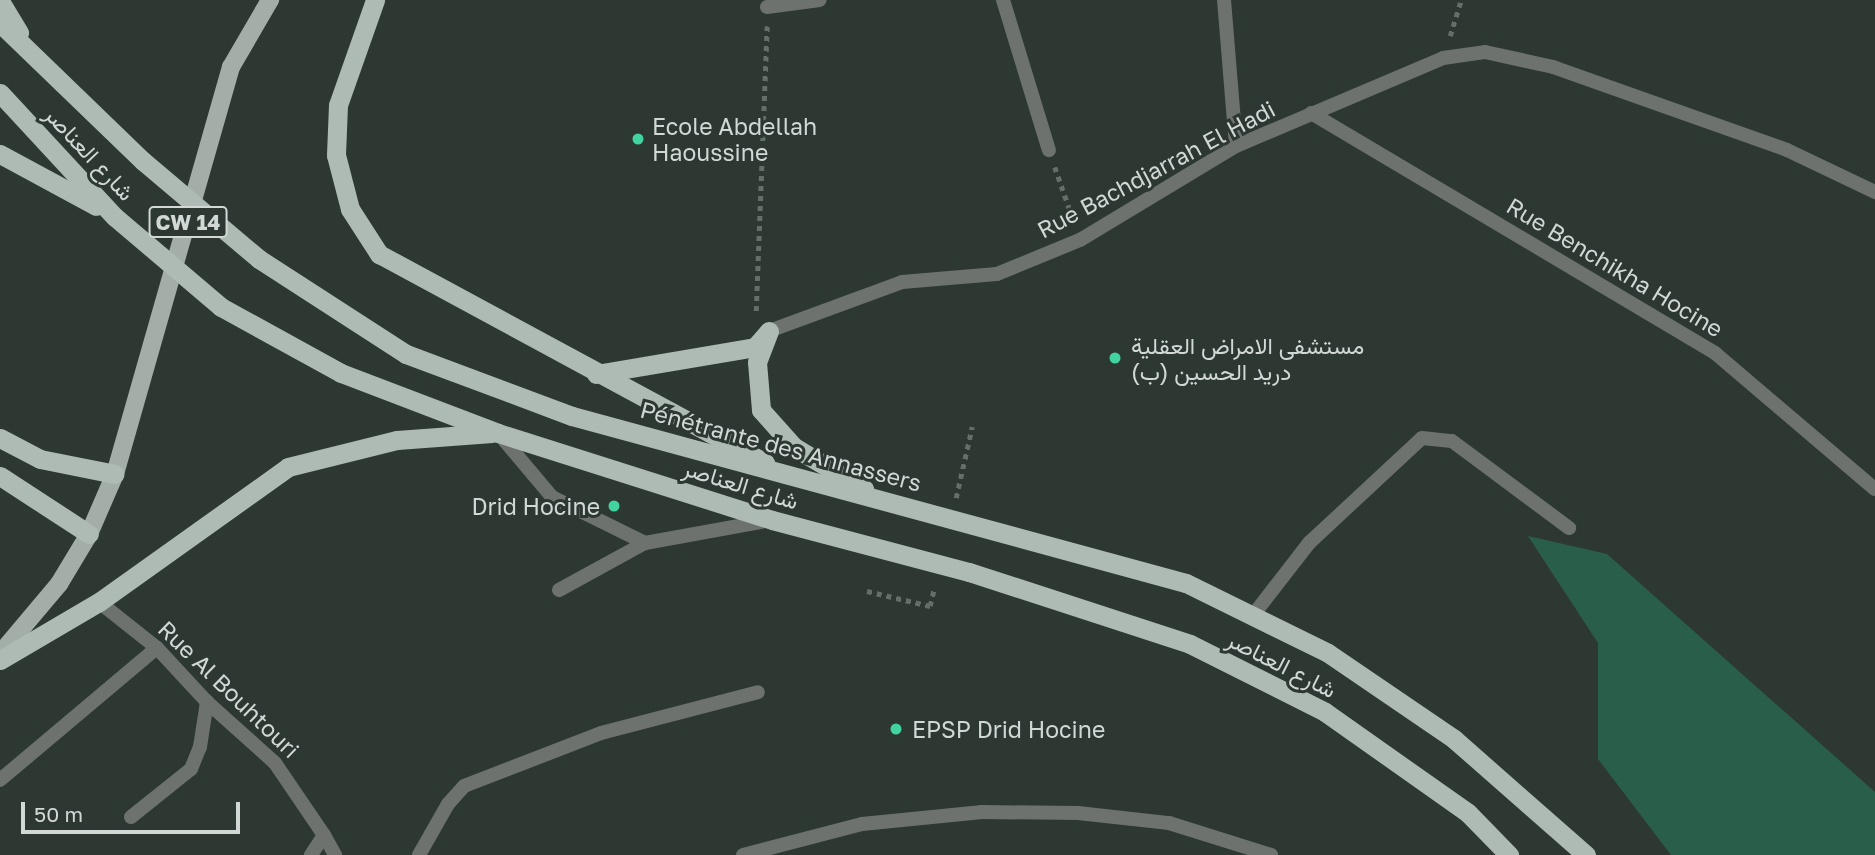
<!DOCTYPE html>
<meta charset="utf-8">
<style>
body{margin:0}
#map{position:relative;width:1875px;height:855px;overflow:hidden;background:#2d3833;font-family:"Golos Text",Vazirmatn,sans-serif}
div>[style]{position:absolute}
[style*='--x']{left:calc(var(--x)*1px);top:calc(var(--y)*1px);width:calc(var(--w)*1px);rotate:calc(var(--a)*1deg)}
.green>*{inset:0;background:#295f4a}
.path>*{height:4.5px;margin-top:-2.25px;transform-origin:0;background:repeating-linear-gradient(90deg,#656f6a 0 5px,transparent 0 10px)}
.minor>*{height:14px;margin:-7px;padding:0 7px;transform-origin:7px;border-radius:7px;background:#6d726f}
.primary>*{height:18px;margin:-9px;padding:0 9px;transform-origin:9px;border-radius:9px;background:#a3aea9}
.trunk>*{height:19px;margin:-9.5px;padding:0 9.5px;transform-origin:9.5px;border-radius:9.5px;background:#aebab4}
.dots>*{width:19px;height:19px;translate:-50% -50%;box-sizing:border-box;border:4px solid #2d3833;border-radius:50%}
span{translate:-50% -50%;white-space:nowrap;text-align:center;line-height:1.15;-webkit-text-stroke:6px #2d3833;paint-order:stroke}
.shield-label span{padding:2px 5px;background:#2d3833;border:2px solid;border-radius:5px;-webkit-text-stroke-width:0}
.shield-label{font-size:21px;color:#d1d8d5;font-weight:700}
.poi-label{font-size:23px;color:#d1d8d5}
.left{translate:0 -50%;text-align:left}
.right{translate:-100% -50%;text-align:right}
.street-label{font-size:23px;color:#d1d8d5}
.scale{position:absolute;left:21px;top:802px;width:219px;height:32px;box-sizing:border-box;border:4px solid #d1d8d5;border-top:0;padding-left:9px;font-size:21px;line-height:24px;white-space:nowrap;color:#d1d8d5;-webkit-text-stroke:5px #2d3833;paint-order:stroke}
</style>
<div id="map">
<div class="green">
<i style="clip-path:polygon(1528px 536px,1607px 554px,1875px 792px,1875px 855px,1671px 855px,1598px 759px,1598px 643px)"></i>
</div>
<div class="path">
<i style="--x:1450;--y:36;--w:38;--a:-73"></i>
<i style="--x:1055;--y:167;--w:58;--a:70.9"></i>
<i style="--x:756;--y:311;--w:285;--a:-87.8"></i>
<i style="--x:956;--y:498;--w:73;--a:-77.3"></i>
<i style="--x:867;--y:591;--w:65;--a:13.4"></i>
<i style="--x:930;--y:606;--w:18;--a:-77"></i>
</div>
<div class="minor">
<i style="--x:1003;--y:0;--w:157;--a:73"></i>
<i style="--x:1224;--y:0;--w:146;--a:85.3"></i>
<i style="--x:767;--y:7;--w:53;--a:-7.5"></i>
<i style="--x:1311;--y:113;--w:470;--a:30.7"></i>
<i style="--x:1715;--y:353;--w:210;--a:40.4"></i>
<i style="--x:769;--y:331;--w:142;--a:-20.2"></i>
<i style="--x:902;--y:282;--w:95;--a:-4.8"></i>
<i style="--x:997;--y:274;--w:90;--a:-22.3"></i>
<i style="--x:1080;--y:240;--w:182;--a:-31.1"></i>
<i style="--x:1236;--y:146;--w:225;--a:-23"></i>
<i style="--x:1443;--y:58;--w:42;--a:-8.1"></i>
<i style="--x:1485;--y:52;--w:70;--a:12.4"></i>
<i style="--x:1553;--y:67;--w:248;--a:19.5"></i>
<i style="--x:1787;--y:150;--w:98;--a:25.5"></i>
<i style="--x:499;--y:434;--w:82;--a:49.9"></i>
<i style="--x:552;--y:497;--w:104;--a:26.3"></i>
<i style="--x:645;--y:543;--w:129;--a:-10.3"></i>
<i style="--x:559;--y:590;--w:98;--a:-28.7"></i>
<i style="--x:99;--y:602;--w:74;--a:38.4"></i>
<i style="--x:157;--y:648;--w:74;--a:47.2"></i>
<i style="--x:207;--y:702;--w:91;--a:41.9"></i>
<i style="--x:275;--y:763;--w:87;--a:55.8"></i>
<i style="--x:324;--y:835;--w:24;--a:123"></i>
<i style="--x:1254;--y:614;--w:90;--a:-52.2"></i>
<i style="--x:1309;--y:543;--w:154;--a:-42.9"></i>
<i style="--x:1422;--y:438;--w:30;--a:6"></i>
<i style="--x:1452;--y:441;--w:146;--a:36.6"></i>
<i style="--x:0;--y:780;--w:205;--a:-40.1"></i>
<i style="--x:131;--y:817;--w:77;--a:-38.7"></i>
<i style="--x:191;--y:769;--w:24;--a:-68"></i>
<i style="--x:200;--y:747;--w:46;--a:-81.2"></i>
<i style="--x:324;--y:835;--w:23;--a:61"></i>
<i style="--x:419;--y:855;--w:59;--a:-60.4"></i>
<i style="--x:448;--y:804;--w:24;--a:-48"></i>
<i style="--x:464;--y:786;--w:147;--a:-21.1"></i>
<i style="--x:601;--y:733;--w:162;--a:-14.6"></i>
<i style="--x:743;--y:855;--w:123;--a:-14.6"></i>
<i style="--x:862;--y:824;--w:121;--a:-5.7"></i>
<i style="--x:982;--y:812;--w:96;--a:0.6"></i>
<i style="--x:1078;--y:813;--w:92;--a:6.3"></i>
<i style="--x:1169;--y:823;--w:107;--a:17.4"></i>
</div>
<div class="primary">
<i style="--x:0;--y:654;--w:92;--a:-49.9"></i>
<i style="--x:59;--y:584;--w:58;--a:-59"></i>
<i style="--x:89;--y:534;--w:65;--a:-66.6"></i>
<i style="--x:115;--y:474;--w:423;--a:-74.1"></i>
<i style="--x:231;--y:67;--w:78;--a:-59.8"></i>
</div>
<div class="trunk">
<i style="--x:375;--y:0;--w:111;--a:109.4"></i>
<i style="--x:338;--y:105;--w:50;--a:92.3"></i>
<i style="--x:336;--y:155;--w:56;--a:75.5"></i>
<i style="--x:350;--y:209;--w:54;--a:57.2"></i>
<i style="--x:379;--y:254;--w:439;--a:28.4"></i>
<i style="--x:0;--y:1;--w:37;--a:59"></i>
<i style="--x:0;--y:23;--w:199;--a:44"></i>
<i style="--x:143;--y:161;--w:152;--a:40.2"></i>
<i style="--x:259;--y:259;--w:175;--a:32.9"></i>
<i style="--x:406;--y:354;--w:177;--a:20.5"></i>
<i style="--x:572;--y:416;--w:636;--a:15.22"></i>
<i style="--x:1186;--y:583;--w:158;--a:26.2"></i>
<i style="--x:1328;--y:653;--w:153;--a:34.3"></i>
<i style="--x:1454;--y:739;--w:176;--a:41.3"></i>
<i style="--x:0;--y:93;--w:169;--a:47.2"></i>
<i style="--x:115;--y:217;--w:139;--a:40.3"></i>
<i style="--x:221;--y:307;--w:137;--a:28.8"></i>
<i style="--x:341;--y:373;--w:168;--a:20.9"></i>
<i style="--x:498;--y:433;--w:287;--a:17.6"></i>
<i style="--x:772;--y:520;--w:204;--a:14.8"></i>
<i style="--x:969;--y:572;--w:232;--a:18"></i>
<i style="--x:1190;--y:644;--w:151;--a:26.7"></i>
<i style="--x:1325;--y:712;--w:175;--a:35.2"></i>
<i style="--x:1468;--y:813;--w:59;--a:45.7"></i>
<i style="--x:0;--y:154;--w:109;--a:28.4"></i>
<i style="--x:769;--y:331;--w:33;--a:111"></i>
<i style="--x:757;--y:362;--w:48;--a:85.2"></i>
<i style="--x:761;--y:410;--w:50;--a:48.3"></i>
<i style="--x:794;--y:447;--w:82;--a:31"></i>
<i style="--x:596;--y:374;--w:161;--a:-9.6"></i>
<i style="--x:755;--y:347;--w:20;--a:-49"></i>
<i style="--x:0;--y:438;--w:45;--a:27.7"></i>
<i style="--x:40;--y:459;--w:76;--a:11.3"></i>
<i style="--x:0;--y:476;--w:106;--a:33.1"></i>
<i style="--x:0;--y:660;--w:115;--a:-30.4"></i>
<i style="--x:99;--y:602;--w:232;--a:-35.5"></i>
<i style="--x:288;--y:467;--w:112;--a:-13.9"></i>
<i style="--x:397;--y:440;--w:95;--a:-4.2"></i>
</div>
<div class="dots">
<i style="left:638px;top:139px;background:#41d4a1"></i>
<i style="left:1115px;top:358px;background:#41d4a1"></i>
<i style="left:614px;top:506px;background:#41d4a1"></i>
<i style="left:896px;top:729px;background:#41d4a1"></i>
</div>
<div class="shield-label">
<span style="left:188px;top:222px">CW 14</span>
</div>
<div class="poi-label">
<span class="left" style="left:652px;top:139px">Ecole Abdellah<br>Haoussine</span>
<span class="left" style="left:1131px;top:358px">مستشفى الامراض العقلية<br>دريد الحسين (ب)</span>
<span class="right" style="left:600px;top:506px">Drid Hocine</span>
<span class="left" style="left:912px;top:729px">EPSP Drid Hocine</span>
</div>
<div class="street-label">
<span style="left:90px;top:153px;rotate:47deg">شارع العناصر</span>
<span style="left:1156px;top:169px;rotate:-28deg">Rue Bachdjarrah El Hadi</span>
<span style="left:1615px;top:267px;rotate:31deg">Rue Benchikha Hocine</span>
<span style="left:781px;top:446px;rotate:15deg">Pénétrante des Annassers</span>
<span style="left:741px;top:484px;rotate:17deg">شارع العناصر</span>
<span style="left:1282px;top:664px;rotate:27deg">شارع العناصر</span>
<span style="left:229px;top:689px;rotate:44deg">Rue Al Bouhtouri</span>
</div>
<div class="scale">50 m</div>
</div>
